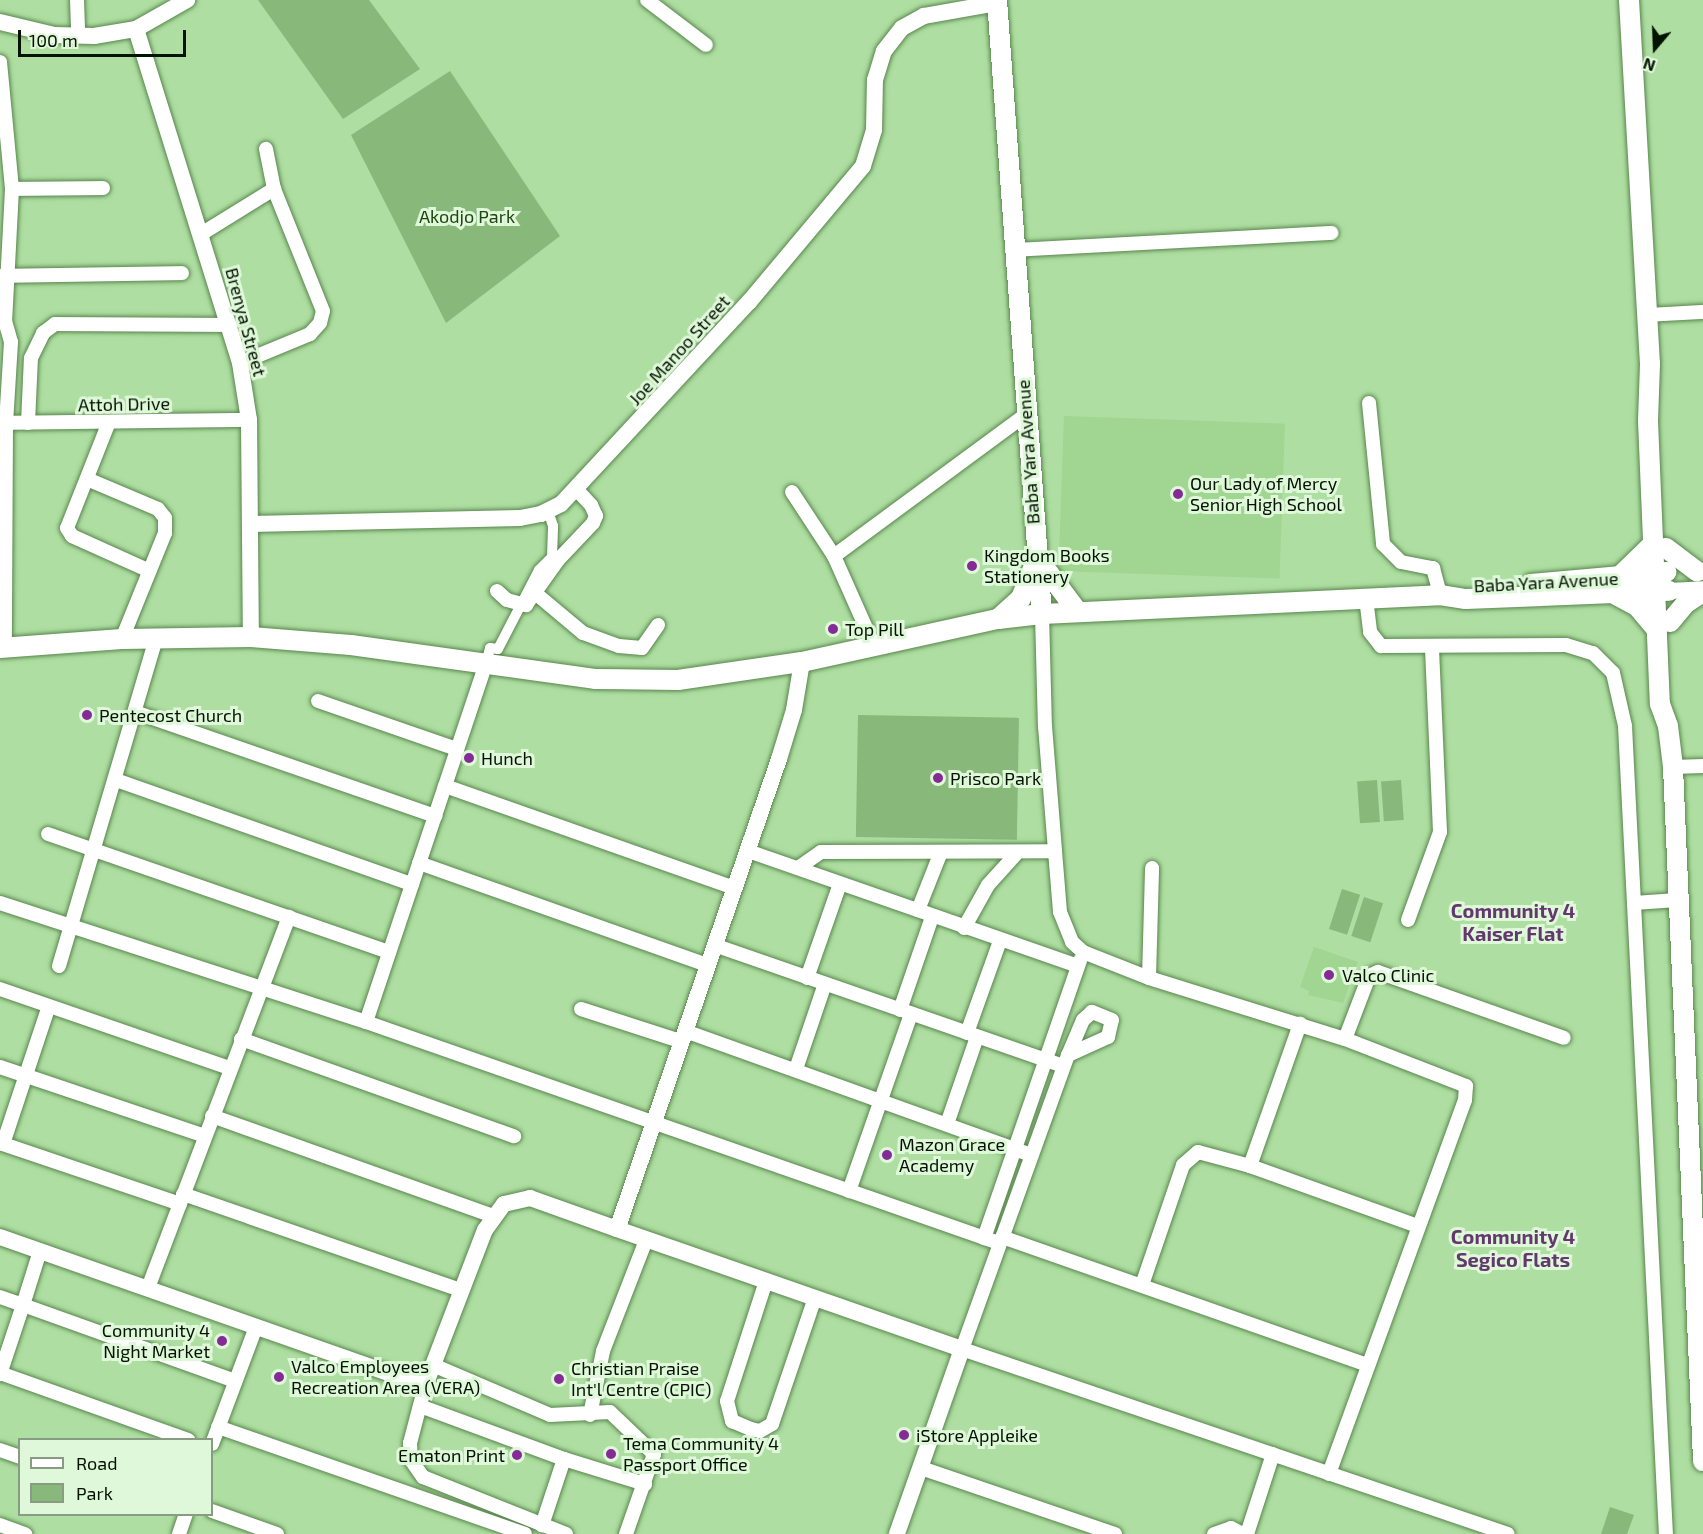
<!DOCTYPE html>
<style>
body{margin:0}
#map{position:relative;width:1703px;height:1534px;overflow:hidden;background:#aedea1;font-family:"Exo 2",sans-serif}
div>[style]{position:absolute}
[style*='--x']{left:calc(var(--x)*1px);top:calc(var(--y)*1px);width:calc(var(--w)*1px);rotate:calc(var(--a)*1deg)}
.built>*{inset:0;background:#a0d592;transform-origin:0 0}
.green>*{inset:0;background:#88b97b;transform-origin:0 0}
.roads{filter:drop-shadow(0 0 2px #59864e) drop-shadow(0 0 2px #59864e)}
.pedestrian>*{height:10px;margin:-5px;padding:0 5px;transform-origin:5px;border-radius:5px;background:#fff}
.minor>*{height:14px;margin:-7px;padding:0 7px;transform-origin:7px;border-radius:7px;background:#fff}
.tertiary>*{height:16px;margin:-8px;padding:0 8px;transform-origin:8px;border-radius:8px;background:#fff}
.secondary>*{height:20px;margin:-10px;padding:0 10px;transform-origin:10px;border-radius:10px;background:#fff}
.dots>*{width:16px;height:16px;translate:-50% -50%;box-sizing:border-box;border:3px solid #dff8d9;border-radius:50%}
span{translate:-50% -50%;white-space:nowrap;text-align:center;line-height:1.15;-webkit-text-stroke:6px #dff8d9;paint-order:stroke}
.park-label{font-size:18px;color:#1e4412}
.street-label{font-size:18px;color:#031201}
.poi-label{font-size:18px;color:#031201}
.left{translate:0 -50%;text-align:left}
.right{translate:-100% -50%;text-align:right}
.neighbourhood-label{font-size:20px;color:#63386e;font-weight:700}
.legend{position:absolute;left:18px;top:1438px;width:195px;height:78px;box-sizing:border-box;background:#dff8d9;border:2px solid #879c83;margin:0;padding:8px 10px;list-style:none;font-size:18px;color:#031201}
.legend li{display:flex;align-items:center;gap:12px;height:30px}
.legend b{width:30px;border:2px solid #879c83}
.north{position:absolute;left:1625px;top:18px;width:60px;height:60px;-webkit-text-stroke:4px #dff8d9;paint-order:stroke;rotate:199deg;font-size:16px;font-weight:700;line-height:24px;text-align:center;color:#031201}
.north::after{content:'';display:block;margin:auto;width:21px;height:27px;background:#031201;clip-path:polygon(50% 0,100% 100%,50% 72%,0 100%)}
.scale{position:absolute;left:18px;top:30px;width:168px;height:27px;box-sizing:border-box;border:3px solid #031201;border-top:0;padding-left:8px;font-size:18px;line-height:21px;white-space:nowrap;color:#031201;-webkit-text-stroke:4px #dff8d9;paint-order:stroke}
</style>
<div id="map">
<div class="built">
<i style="left:1064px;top:416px;width:221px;height:155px;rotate:2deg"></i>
<i style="clip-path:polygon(1314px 947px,1358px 962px,1343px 1003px,1308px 995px,1309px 991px,1300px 987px)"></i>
</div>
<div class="green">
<i style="clip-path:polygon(258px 0,369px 0,420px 69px,343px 119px)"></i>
<i style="clip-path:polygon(450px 71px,560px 236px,446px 323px,351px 135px)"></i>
<i style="left:858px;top:715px;width:161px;height:122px;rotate:1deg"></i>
<i style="left:1377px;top:780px;width:42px;height:20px;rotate:86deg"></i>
<i style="left:1401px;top:780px;width:40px;height:20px;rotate:86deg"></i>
<i style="left:1342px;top:889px;width:19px;height:42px;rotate:18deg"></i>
<i style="left:1364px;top:897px;width:20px;height:41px;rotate:18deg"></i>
<i style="clip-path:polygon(1610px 1507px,1634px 1515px,1627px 1534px,1601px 1534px)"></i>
</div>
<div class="roads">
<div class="pedestrian">
<i style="--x:486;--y:664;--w:16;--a:-76"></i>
<i style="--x:490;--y:648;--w:8;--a:7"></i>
<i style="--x:498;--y:649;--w:89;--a:-62.6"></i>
<i style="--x:539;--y:570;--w:18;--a:-45"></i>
<i style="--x:552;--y:557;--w:31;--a:-88"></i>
<i style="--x:553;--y:526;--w:16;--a:-108"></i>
</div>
<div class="minor">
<i style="--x:77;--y:0;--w:35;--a:88"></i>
<i style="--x:647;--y:0;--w:74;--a:37.3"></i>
<i style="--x:0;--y:62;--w:128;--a:84.6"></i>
<i style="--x:12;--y:189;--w:132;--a:93"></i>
<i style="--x:5;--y:321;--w:22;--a:74"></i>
<i style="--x:11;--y:342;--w:81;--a:93.5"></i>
<i style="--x:6;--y:423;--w:225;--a:90.3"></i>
<i style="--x:12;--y:189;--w:91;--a:-0.6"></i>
<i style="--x:201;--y:234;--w:86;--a:-31.7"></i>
<i style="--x:1014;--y:250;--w:318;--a:-3.1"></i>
<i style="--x:1;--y:276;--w:181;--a:-0.9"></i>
<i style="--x:1647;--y:315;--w:56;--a:-3.1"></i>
<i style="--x:240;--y:363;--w:76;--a:-22.5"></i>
<i style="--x:310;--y:334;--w:15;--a:-48"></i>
<i style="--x:320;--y:323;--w:12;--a:-76"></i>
<i style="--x:323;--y:311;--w:131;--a:-111.9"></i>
<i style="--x:274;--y:189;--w:41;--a:-101.3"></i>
<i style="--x:1369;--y:403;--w:142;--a:84.3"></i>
<i style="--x:1383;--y:544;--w:25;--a:45"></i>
<i style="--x:1401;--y:562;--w:33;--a:11"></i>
<i style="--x:1433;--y:568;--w:28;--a:75"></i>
<i style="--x:109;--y:422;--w:114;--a:111.6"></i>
<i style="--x:67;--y:528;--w:9;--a:58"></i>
<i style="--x:72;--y:536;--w:85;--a:24.2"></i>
<i style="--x:0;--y:423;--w:249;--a:-0.7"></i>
<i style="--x:28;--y:423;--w:65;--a:-87.4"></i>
<i style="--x:31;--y:358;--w:28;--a:-64"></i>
<i style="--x:43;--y:333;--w:15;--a:-37"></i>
<i style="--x:55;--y:324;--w:175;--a:0.3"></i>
<i style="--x:87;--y:479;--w:77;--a:22.9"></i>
<i style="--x:158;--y:509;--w:11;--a:52"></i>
<i style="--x:165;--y:518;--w:15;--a:90"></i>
<i style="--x:165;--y:533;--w:114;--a:112.1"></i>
<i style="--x:792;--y:492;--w:77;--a:56.7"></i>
<i style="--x:834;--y:556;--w:237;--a:-36.4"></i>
<i style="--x:834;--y:556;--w:98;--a:66"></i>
<i style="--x:497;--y:591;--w:13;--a:42"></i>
<i style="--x:507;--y:600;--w:20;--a:15"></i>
<i style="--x:526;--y:605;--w:55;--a:-54.6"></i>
<i style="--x:558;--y:560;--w:51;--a:-46.6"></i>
<i style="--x:593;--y:523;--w:8;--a:-67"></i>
<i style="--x:596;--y:516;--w:12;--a:-114"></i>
<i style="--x:591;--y:505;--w:21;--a:-133"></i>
<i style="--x:534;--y:592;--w:64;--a:39.9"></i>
<i style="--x:583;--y:633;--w:38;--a:20"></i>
<i style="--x:619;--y:646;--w:23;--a:5"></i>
<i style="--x:642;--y:648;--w:28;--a:-55"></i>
<i style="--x:1366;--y:598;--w:34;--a:83"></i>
<i style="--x:1370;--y:632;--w:18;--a:52"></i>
<i style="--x:1381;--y:646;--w:185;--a:-0.3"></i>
<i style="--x:1566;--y:645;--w:28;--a:17"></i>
<i style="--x:1593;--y:653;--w:28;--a:45"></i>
<i style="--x:1613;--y:673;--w:54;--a:77.2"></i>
<i style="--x:1625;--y:726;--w:809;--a:87.1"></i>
<i style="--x:1042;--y:614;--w:112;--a:88.5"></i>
<i style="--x:1045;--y:726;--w:125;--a:85.4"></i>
<i style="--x:1055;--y:851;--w:61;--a:85.3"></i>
<i style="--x:1060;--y:912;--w:32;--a:68"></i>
<i style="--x:1072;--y:942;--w:15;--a:42"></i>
<i style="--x:1083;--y:952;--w:71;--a:21.5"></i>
<i style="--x:1149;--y:978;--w:205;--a:17.3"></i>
<i style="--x:1345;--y:1039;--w:130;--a:21.2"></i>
<i style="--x:1466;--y:1086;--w:14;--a:94"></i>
<i style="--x:1465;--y:1100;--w:398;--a:110"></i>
<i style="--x:318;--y:701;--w:147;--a:19.1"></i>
<i style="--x:135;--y:712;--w:318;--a:19.1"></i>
<i style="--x:1673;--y:767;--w:30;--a:-2"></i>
<i style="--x:116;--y:780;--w:314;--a:19.4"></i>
<i style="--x:445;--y:786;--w:307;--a:19.4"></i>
<i style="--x:48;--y:834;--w:361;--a:19.1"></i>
<i style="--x:748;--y:851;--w:349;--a:19.2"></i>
<i style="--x:419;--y:863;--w:306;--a:19.5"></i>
<i style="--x:798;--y:868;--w:28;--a:-35"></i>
<i style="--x:821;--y:852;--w:234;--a:-0.2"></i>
<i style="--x:0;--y:903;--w:385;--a:18"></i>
<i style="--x:366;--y:1022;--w:670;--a:19.25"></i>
<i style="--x:1634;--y:903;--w:43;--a:-4"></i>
<i style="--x:918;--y:910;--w:62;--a:-68.4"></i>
<i style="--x:1408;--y:920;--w:94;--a:-70"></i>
<i style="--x:1440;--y:832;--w:186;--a:-92.5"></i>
<i style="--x:964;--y:928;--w:49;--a:-60.8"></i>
<i style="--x:988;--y:885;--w:43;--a:-47.8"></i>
<i style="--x:714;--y:945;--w:370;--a:19.1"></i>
<i style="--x:59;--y:966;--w:342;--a:-73.5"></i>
<i style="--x:807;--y:978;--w:100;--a:-70.7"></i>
<i style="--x:1149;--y:978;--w:110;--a:-88.4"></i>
<i style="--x:0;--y:989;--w:243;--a:19"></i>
<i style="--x:581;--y:1009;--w:104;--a:17.9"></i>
<i style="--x:900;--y:1010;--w:98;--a:-71"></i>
<i style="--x:366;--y:1022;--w:378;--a:-71.5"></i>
<i style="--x:685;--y:1031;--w:368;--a:19.7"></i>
<i style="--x:967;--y:1033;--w:98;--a:-70.3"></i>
<i style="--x:241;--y:1039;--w:290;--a:19.6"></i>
<i style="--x:1345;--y:1039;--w:67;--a:-69.1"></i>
<i style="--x:1369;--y:976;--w:10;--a:-24"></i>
<i style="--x:1378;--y:972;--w:197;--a:19.5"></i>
<i style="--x:1068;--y:1055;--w:44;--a:-24.2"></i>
<i style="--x:1108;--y:1037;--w:17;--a:-77"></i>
<i style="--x:1112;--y:1020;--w:22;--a:-158"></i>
<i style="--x:1092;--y:1012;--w:12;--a:138"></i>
<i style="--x:1083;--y:1020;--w:38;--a:113"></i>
<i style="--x:1068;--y:1055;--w:313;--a:109.8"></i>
<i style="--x:962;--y:1349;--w:576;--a:18.72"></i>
<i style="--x:0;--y:1067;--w:216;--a:18.6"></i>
<i style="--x:796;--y:1069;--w:90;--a:-71.2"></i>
<i style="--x:212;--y:1116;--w:298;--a:19.6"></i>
<i style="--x:947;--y:1124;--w:92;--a:-71"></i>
<i style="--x:0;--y:1143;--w:190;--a:18.7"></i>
<i style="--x:3;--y:1144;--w:145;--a:-71.6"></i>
<i style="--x:1250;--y:1166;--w:151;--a:-70.6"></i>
<i style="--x:849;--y:1191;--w:188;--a:-70.7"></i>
<i style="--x:183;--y:1194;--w:294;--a:19.1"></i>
<i style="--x:1002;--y:1237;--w:388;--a:19.3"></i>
<i style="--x:984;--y:1238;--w:294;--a:-70.9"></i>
<i style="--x:40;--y:1251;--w:57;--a:107.5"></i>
<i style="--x:23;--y:1305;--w:225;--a:19.7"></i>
<i style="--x:766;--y:1281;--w:126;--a:108"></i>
<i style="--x:727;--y:1401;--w:21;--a:76"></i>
<i style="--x:732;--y:1421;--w:21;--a:23"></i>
<i style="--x:751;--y:1429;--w:9;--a:13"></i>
<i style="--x:760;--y:1431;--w:14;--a:-30"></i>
<i style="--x:772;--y:1424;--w:133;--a:-71.2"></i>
<i style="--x:1142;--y:1285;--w:127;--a:-71.1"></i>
<i style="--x:1183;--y:1165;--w:20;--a:-41"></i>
<i style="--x:1198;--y:1152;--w:54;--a:15.1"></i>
<i style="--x:1250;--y:1166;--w:178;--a:19.7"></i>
<i style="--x:148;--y:1288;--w:397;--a:-69.2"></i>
<i style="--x:0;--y:1297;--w:24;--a:19"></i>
<i style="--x:23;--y:1305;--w:73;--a:108.4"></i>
<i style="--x:433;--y:1365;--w:127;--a:23.1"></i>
<i style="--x:550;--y:1415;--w:60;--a:-2.9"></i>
<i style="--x:610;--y:1412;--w:61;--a:43.7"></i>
<i style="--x:654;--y:1454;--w:85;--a:109.3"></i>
<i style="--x:0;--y:1373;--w:200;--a:19.6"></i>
<i style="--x:425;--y:1386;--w:59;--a:104.7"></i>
<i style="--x:410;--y:1443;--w:17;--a:87"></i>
<i style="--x:411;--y:1460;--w:21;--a:55"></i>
<i style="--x:423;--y:1477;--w:154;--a:21.7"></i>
<i style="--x:420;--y:1406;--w:153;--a:20.2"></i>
<i style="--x:564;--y:1459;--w:70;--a:108.4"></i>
<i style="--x:590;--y:1415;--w:65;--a:-78.5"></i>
<i style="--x:603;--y:1351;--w:119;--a:-68.8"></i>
<i style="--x:218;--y:1427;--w:325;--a:19.2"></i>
<i style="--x:212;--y:1444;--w:125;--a:-69.4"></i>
<i style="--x:0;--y:1450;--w:21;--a:19"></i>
<i style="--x:564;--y:1459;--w:85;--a:17.2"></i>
<i style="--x:921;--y:1468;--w:205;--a:18.8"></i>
<i style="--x:212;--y:1511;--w:69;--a:19.5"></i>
<i style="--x:0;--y:1525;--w:27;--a:20"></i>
<i style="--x:179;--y:1534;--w:21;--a:-71"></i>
<i style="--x:1214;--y:1534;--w:18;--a:-19"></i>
<i style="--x:1231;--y:1528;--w:13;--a:27"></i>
<i style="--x:1247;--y:1534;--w:84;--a:-72"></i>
</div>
<div class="tertiary">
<i style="--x:0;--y:22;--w:56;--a:13.5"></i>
<i style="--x:54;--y:35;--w:40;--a:1.4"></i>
<i style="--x:94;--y:36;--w:43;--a:-9.5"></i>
<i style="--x:136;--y:29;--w:59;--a:-29.6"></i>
<i style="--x:136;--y:29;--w:350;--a:72.7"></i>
<i style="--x:240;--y:363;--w:58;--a:81"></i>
<i style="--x:249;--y:420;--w:217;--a:89.5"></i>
<i style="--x:251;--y:524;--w:269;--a:-1.3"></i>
<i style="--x:520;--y:518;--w:21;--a:-11"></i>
<i style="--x:541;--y:514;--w:22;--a:-27"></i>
<i style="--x:561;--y:504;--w:276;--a:-47.1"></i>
<i style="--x:749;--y:302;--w:177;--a:-50"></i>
<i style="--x:863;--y:166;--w:38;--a:-73"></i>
<i style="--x:874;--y:130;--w:50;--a:-88.9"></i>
<i style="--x:875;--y:80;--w:30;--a:-73"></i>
<i style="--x:884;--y:51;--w:29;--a:-52"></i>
<i style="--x:902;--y:28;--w:25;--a:-29"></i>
<i style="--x:924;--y:16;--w:74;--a:-10.1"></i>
<i style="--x:1669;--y:591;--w:34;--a:-3"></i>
<i style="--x:802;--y:662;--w:49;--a:99.5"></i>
<i style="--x:794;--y:710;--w:51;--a:107"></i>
<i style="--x:779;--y:759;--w:497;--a:109"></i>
<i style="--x:617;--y:1229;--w:365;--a:19.2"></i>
<i style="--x:962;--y:1349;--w:196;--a:109.4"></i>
<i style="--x:0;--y:1237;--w:450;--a:19.3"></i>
<i style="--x:425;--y:1386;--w:167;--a:-69"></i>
<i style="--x:485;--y:1230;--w:32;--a:-54"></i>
<i style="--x:504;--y:1204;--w:27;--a:-13"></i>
<i style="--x:530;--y:1198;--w:92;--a:19.6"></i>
</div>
<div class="secondary">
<i style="--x:997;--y:0;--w:616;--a:85.81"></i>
<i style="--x:1629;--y:0;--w:365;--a:86.7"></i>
<i style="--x:1650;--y:364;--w:57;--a:92"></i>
<i style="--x:1648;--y:421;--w:283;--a:87.6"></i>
<i style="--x:1660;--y:704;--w:23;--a:70"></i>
<i style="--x:1668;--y:726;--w:41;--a:83"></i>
<i style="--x:1673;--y:767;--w:695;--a:87.52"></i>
<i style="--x:1666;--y:548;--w:39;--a:37"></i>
<i style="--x:1039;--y:560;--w:64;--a:53.3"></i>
<i style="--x:1617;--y:579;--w:52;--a:-44.2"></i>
<i style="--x:1531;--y:584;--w:136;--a:-5.1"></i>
<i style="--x:1614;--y:594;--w:26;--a:28"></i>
<i style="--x:1637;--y:606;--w:31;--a:50"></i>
<i style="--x:998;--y:619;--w:31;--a:-42"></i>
<i style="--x:1021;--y:598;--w:35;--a:-68"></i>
<i style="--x:1670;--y:622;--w:25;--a:-50"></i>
<i style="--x:1686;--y:603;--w:20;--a:-33"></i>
<i style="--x:0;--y:648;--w:122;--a:-4.2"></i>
<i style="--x:122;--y:639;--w:129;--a:-0.9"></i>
<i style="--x:251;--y:637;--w:100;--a:4.6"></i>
<i style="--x:351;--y:645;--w:246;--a:7.9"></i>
<i style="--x:595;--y:679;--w:83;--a:0.7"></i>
<i style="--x:678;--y:680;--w:125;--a:-8.3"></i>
<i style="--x:802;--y:662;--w:201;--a:-12.4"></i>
<i style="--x:998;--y:619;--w:44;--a:-6.5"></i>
<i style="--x:1042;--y:614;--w:398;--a:-2.7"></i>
<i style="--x:1440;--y:595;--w:26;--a:9"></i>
<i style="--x:1466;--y:599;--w:203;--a:-2.3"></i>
</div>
</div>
<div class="dots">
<i style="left:1178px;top:494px;background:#842b98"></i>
<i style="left:972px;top:566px;background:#842b98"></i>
<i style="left:833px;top:629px;background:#842b98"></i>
<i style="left:87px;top:715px;background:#842b98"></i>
<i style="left:469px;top:758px;background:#842b98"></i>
<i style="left:938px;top:778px;background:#842b98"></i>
<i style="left:1329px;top:975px;background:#842b98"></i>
<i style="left:887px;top:1155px;background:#842b98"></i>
<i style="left:222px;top:1341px;background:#842b98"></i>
<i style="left:279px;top:1377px;background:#842b98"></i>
<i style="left:559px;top:1379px;background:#842b98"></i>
<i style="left:904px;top:1435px;background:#842b98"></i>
<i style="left:611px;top:1454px;background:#842b98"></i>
<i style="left:517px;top:1455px;background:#842b98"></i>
</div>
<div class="park-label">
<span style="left:467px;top:216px">Akodjo Park</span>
</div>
<div class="street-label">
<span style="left:246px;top:322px;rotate:75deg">Brenya Street</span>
<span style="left:679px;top:350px;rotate:-48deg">Joe Manoo Street</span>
<span style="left:124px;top:404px;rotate:-1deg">Attoh Drive</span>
<span style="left:1028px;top:452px;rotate:-94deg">Baba Yara Avenue</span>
<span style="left:1546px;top:582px;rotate:-3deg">Baba Yara Avenue</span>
</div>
<div class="poi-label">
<span class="left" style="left:1190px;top:494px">Our Lady of Mercy<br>Senior High School</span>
<span class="left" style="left:984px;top:566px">Kingdom Books<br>Stationery</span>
<span class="left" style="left:845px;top:629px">Top Pill</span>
<span class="left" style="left:99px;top:715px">Pentecost Church</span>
<span class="left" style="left:481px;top:758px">Hunch</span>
<span class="left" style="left:950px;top:778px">Prisco Park</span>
<span class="left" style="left:1342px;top:975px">Valco Clinic</span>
<span class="left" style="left:899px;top:1155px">Mazon Grace<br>Academy</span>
<span class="right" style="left:210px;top:1341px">Community 4<br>Night Market</span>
<span class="left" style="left:291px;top:1377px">Valco Employees<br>Recreation Area (VERA)</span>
<span class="left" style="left:571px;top:1379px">Christian Praise<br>Int'l Centre (CPIC)</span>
<span class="left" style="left:916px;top:1435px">iStore Appleike</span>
<span class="left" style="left:623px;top:1454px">Tema Community 4<br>Passport Office</span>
<span class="right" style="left:505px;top:1455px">Ematon Print</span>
</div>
<div class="neighbourhood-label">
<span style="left:1513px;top:922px">Community 4<br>Kaiser Flat</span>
<span style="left:1513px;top:1248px">Community 4<br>Segico Flats</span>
</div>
<ul class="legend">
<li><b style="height:8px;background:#fff"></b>Road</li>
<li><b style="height:16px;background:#88b97b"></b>Park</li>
</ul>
<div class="north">N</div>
<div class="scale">100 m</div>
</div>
